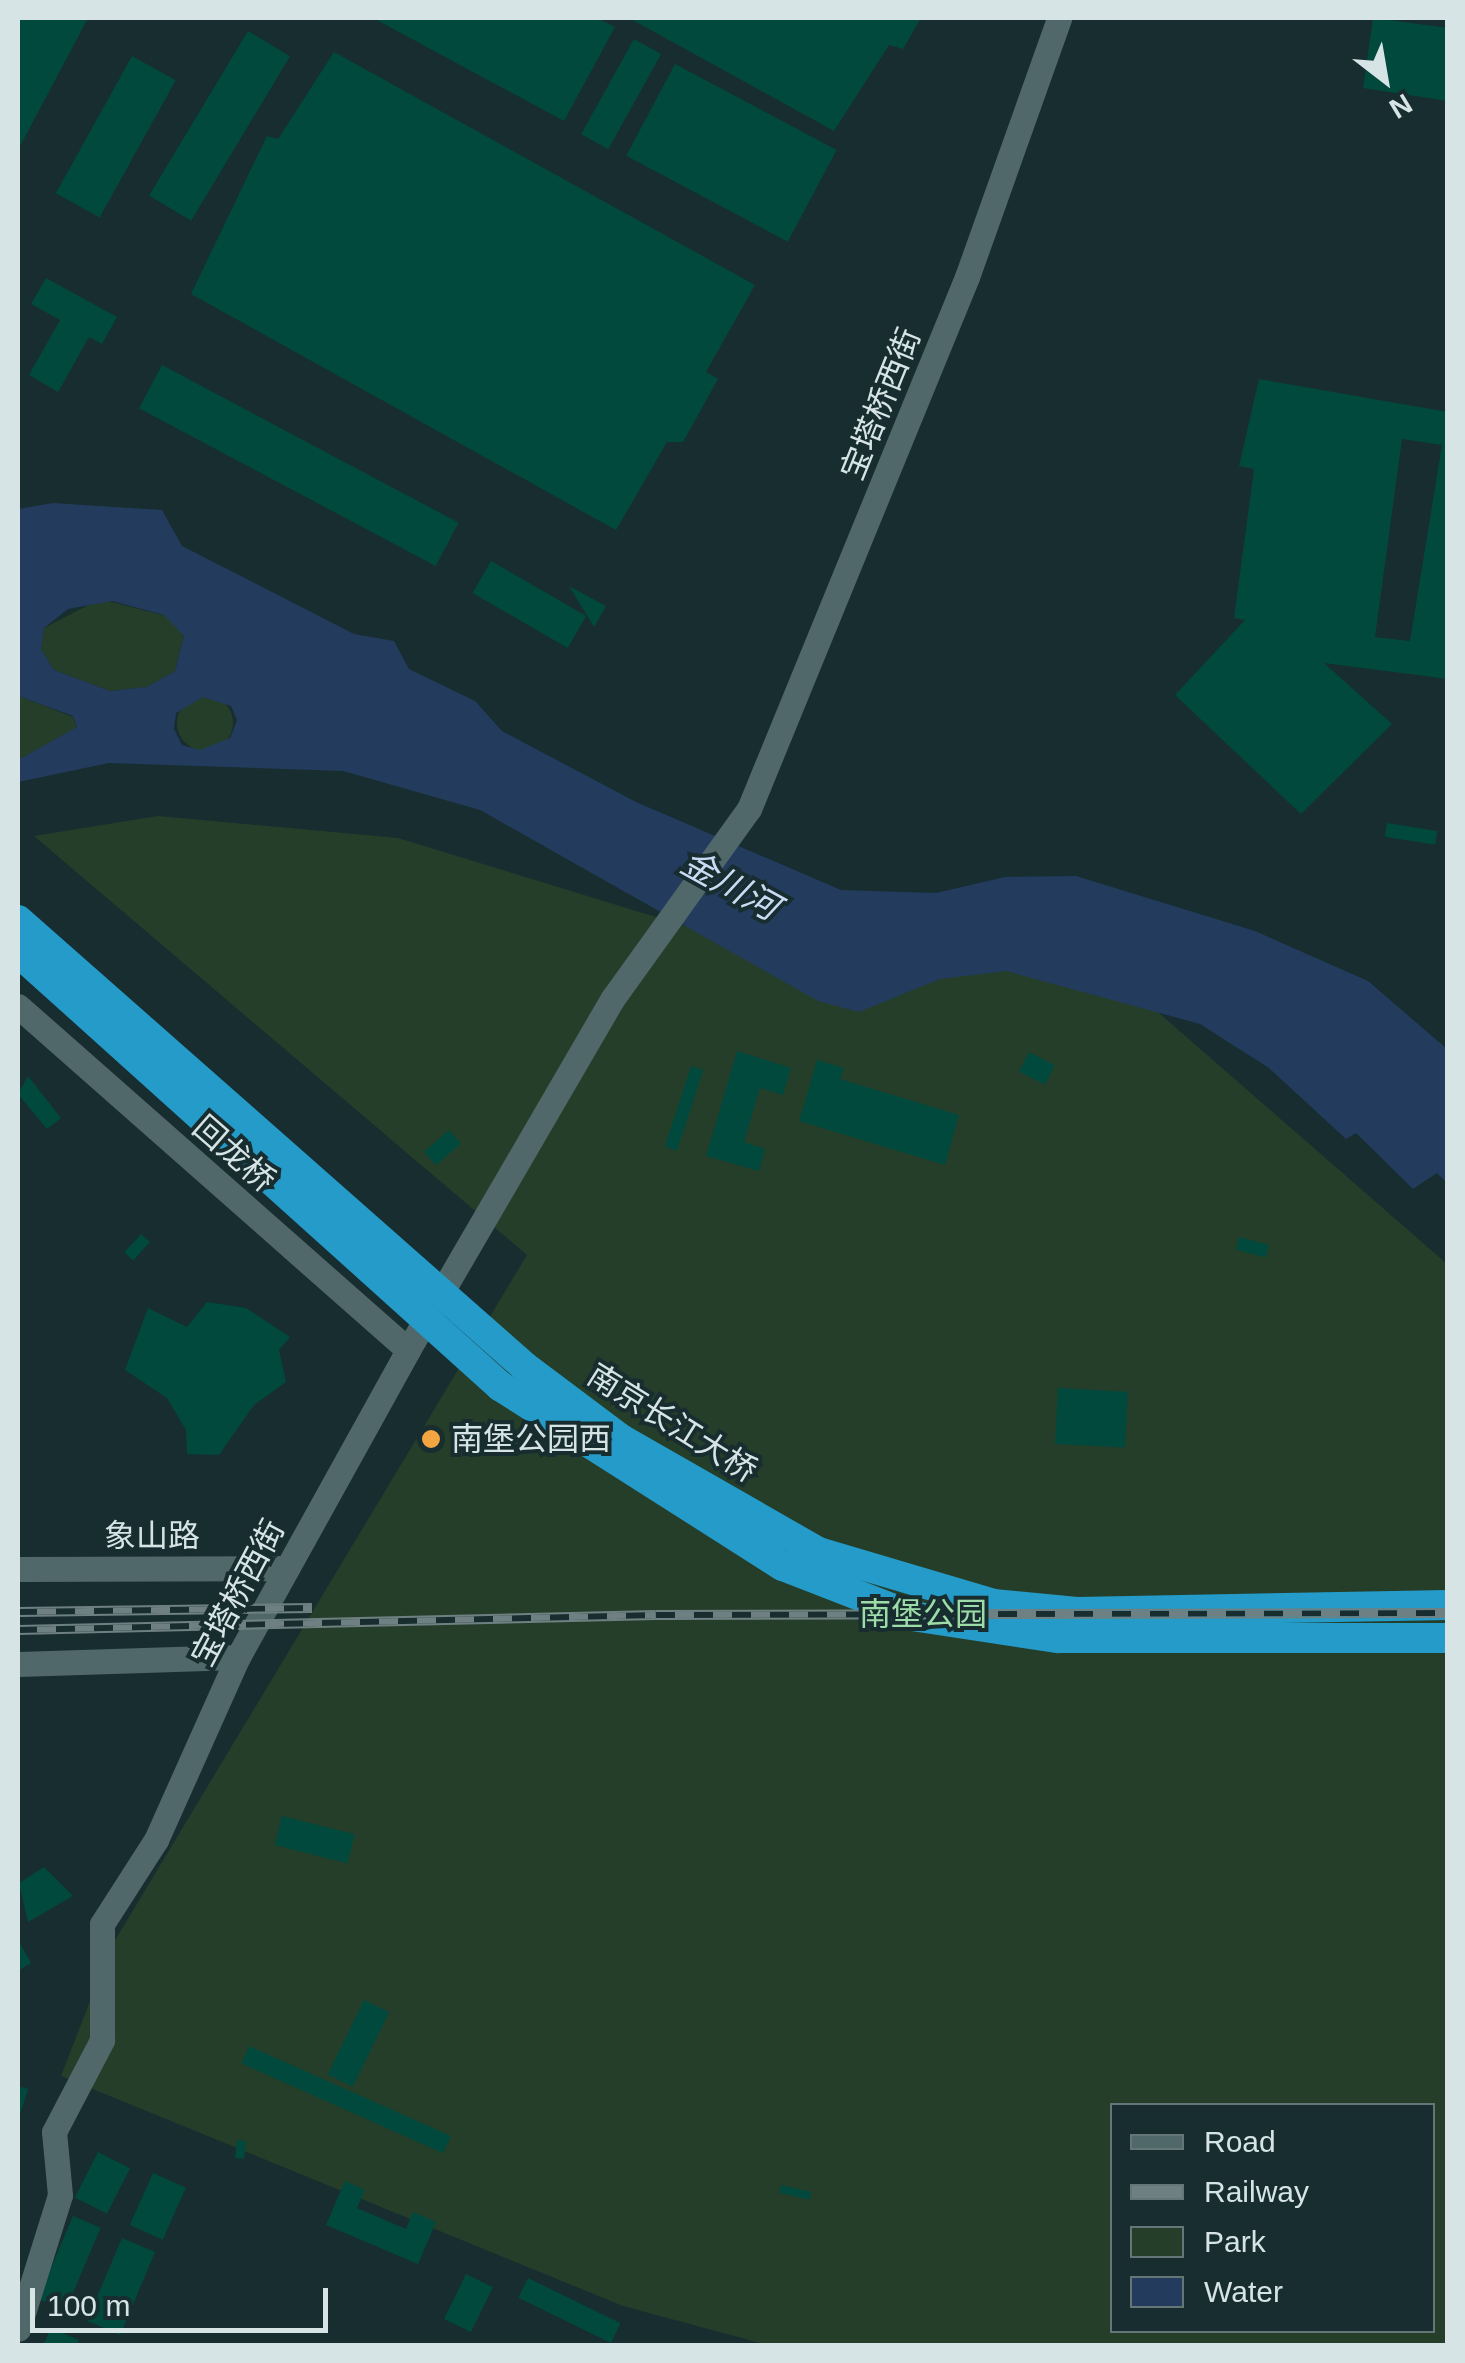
<!DOCTYPE html>
<meta charset="utf-8">
<style>
body{margin:0}
#map{position:relative;width:1465px;height:2363px;overflow:hidden;background:#172d2f;font-family:Arial,"Noto Sans SC",sans-serif}
div>[style]{position:absolute}
[style*='--x']{left:calc(var(--x)*1px);top:calc(var(--y)*1px);width:calc(var(--w)*1px);rotate:calc(var(--a)*1deg)}
.green>*{inset:0;background:#253e2a}
.round{border-radius:50%}
.water>*{inset:0;background:#233b5d}
.building>*{inset:0;background:#02493d;transform-origin:0 0}
.minor>*{height:25px;margin:-12.5px;padding:0 12.5px;transform-origin:12.5px;border-radius:12.5px;background:#50686a}
.highway>*{height:30px;margin:-15px;padding:0 15px;transform-origin:15px;border-radius:15px;background:#249bc9}
.rail>*{height:10px;margin-top:-5px;transform-origin:0;background:repeating-linear-gradient(90deg,#172d2f 0 19px,#6e8082 0 38px);box-sizing:border-box;border-block:2px solid #6e8082}
.dots>*{width:28px;height:28px;translate:-50% -50%;box-sizing:border-box;border:5px solid #172d2f;border-radius:50%}
span{translate:-50% -50%;white-space:nowrap;text-align:center;line-height:1.15;-webkit-text-stroke:8px #172d2f;paint-order:stroke}
.street-label{font-size:32px;color:#d7e4e6}
.poi-label{font-size:32px;color:#d7e4e6}
.left{translate:0 -50%;text-align:left}
.park-label{font-size:32px;color:#9ddca9}
.water-label{font-size:35px;color:#c9dbf3;font-style:italic}
.frame{position:absolute;inset:0;border:20px solid #d7e4e6;pointer-events:none}
.legend{position:absolute;left:1110px;top:2103px;width:325px;height:230px;box-sizing:border-box;background:#172d2f;border:2px solid #647678;margin:0;padding:12px 18px;list-style:none;font-size:30px;color:#d7e4e6}
.legend li{display:flex;align-items:center;gap:20px;height:50px}
.legend b{width:50px;border:2px solid #647678}
.north{position:absolute;left:1335px;top:30px;width:100px;height:100px;-webkit-text-stroke:8px #172d2f;paint-order:stroke;rotate:149deg;font-size:28px;font-weight:700;line-height:40px;text-align:center;color:#d7e4e6}
.north::after{content:'';display:block;margin:auto;width:35px;height:45px;background:#d7e4e6;clip-path:polygon(50% 0,100% 100%,50% 72%,0 100%)}
.scale{position:absolute;left:30px;top:2288px;width:298px;height:45px;box-sizing:border-box;border:5px solid #d7e4e6;border-top:0;padding-left:12px;font-size:30px;line-height:35px;white-space:nowrap;color:#d7e4e6;-webkit-text-stroke:8px #172d2f;paint-order:stroke}
</style>
<div id="map">
<div class="green">
<i style="clip-path:polygon(100px 599px,166px 616px,184px 636px,175px 671px,147px 687px,110px 691px,54px 670px,41px 649px,44px 628px)"></i>
<i class="round" style="left:177px;top:695px;width:56px;height:56px"></i>
<i style="clip-path:polygon(18px 696px,73px 717px,77px 728px,18px 760px)"></i>
<i style="clip-path:polygon(evenodd,158px 816px,398px 838px,734px 941px,1113px 973px,1447px 1264px,1447px 2345px,768px 2345px,623px 2306px,61px 2076px,111px 1947px,527px 1255px,34px 836px,158px 816px,1112px 2106px,1432px 2106px,1432px 2330px,1112px 2330px,1112px 2106px)"></i>
</div>
<div class="water">
<i style="clip-path:polygon(evenodd,53px 503px,162px 510px,182px 546px,354px 634px,394px 641px,409px 669px,475px 701px,502px 731px,636px 802px,841px 890px,936px 893px,1005px 877px,1076px 876px,1255px 931px,1368px 981px,1447px 1049px,1447px 1183px,1437px 1173px,1413px 1189px,1356px 1133px,1346px 1139px,1269px 1068px,1200px 1024px,1006px 971px,940px 979px,859px 1012px,818px 1001px,480px 810px,417px 792px,343px 771px,109px 763px,18px 782px,18px 760px,77px 727px,73px 716px,18px 696px,18px 509px,53px 503px,112px 601px,164px 615px,184px 636px,175px 671px,147px 687px,110px 691px,54px 670px,41px 649px,44px 628px,68px 609px,112px 601px,53px 503px,203px 697px,231px 706px,237px 720px,230px 738px,200px 750px,182px 745px,174px 729px,176px 713px,203px 697px)"></i>
</div>
<div class="building">
<i style="clip-path:polygon(18px 18px,88px 18px,18px 150px)"></i>
<i style="clip-path:polygon(373px 18px,597px 18px,615px 27px,564px 121px)"></i>
<i style="clip-path:polygon(629px 18px,921px 18px,903px 49px,889px 45px,834px 131px)"></i>
<i style="clip-path:polygon(1373px 18px,1448px 28px,1448px 101px,1363px 88px)"></i>
<i style="left:248px;top:31px;width:49px;height:192px;rotate:31deg"></i>
<i style="left:634px;top:39px;width:31px;height:109px;rotate:29deg"></i>
<i style="clip-path:polygon(334px 52px,755px 285px,706px 372px,718px 379px,683px 442px,667px 442px,616px 530px,191px 294px,267px 136px,278px 139px)"></i>
<i style="left:132px;top:56px;width:50px;height:157px;rotate:29deg"></i>
<i style="left:675px;top:64px;width:183px;height:104px;rotate:28deg"></i>
<i style="clip-path:polygon(46px 278px,117px 317px,102px 344px,89px 337px,58px 392px,29px 375px,60px 320px,31px 304px)"></i>
<i style="left:162px;top:365px;width:336px;height:49px;rotate:28deg"></i>
<i style="clip-path:polygon(evenodd,1259px 379px,1448px 412px,1448px 679px,1324px 663px,1392px 724px,1301px 814px,1175px 695px,1245px 620px,1234px 618px,1254px 469px,1239px 466px,1259px 379px,1402px 439px,1442px 445px,1410px 641px,1375px 637px,1402px 439px)"></i>
<i style="left:491px;top:561px;width:110px;height:37px;rotate:30deg"></i>
<i style="clip-path:polygon(569px 586px,606px 606px,594px 627px,591px 622px)"></i>
<i style="left:1387px;top:823px;width:51px;height:14px;rotate:9deg"></i>
<i style="clip-path:polygon(737px 1051px,791px 1068px,783px 1095px,760px 1088px,744px 1142px,765px 1149px,759px 1171px,706px 1156px)"></i>
<i style="left:1029px;top:1052px;width:29px;height:22px;rotate:27deg"></i>
<i style="clip-path:polygon(817px 1060px,844px 1068px,840px 1079px,959px 1115px,945px 1165px,799px 1121px)"></i>
<i style="left:691px;top:1066px;width:13px;height:85px;rotate:18deg"></i>
<i style="clip-path:polygon(28px 1076px,61px 1118px,47px 1129px,18px 1094px)"></i>
<i style="left:449px;top:1130px;width:18px;height:33px;rotate:49deg"></i>
<i style="left:141px;top:1234px;width:12px;height:25px;rotate:42deg"></i>
<i style="left:1239px;top:1237px;width:31px;height:13px;rotate:15deg"></i>
<i style="clip-path:polygon(207px 1302px,246px 1308px,290px 1337px,279px 1350px,286px 1382px,254px 1405px,219px 1455px,187px 1454px,186px 1430px,167px 1398px,125px 1370px,148px 1308px,187px 1327px)"></i>
<i style="left:1058px;top:1388px;width:70px;height:56px;rotate:3deg"></i>
<i style="left:282px;top:1816px;width:75px;height:30px;rotate:14deg"></i>
<i style="clip-path:polygon(44px 1867px,73px 1896px,28px 1922px,19px 1883px)"></i>
<i style="clip-path:polygon(20px 1943px,31px 1963px,18px 1971px,18px 1944px)"></i>
<i style="left:364px;top:2000px;width:28px;height:83px;rotate:26deg"></i>
<i style="left:249px;top:2046px;width:221px;height:19px;rotate:24deg"></i>
<i style="clip-path:polygon(18px 2086px,28px 2089px,18px 2121px)"></i>
<i style="left:237px;top:2140px;width:9px;height:18px;rotate:6deg"></i>
<i style="left:98px;top:2152px;width:36px;height:51px;rotate:27deg"></i>
<i style="left:153px;top:2173px;width:36px;height:57px;rotate:24deg"></i>
<i style="clip-path:polygon(345px 2181px,365px 2190px,357px 2208px,406px 2229px,413px 2212px,436px 2222px,418px 2264px,326px 2225px)"></i>
<i style="left:781px;top:2185px;width:31px;height:8px;rotate:13deg"></i>
<i style="left:73px;top:2216px;width:30px;height:90px;rotate:23deg"></i>
<i style="left:122px;top:2238px;width:36px;height:90px;rotate:23deg"></i>
<i style="left:466px;top:2274px;width:30px;height:50px;rotate:26deg"></i>
<i style="left:528px;top:2278px;width:103px;height:22px;rotate:26deg"></i>
<i style="clip-path:polygon(51px 2328px,79px 2340px,76px 2346px,43px 2346px)"></i>
</div>
<div class="minor">
<i style="--x:18;--y:1006;--w:520;--a:41.41"></i>
<i style="--x:18;--y:1569;--w:269;--a:-0.2"></i>
<i style="--x:18;--y:1664;--w:220;--a:-1.8"></i>
<i style="--x:18;--y:2329;--w:140;--a:-72.6"></i>
<i style="--x:60;--y:2195;--w:63;--a:-95.4"></i>
<i style="--x:54;--y:2132;--w:104;--a:-62.4"></i>
<i style="--x:102;--y:2040;--w:116;--a:-90"></i>
<i style="--x:102;--y:1924;--w:100;--a:-57.3"></i>
<i style="--x:156;--y:1840;--w:201;--a:-65.9"></i>
<i style="--x:238;--y:1657;--w:351;--a:-61"></i>
<i style="--x:408;--y:1350;--w:407;--a:-59.8"></i>
<i style="--x:613;--y:998;--w:233;--a:-54.3"></i>
<i style="--x:749;--y:809;--w:575;--a:-67.72"></i>
<i style="--x:967;--y:277;--w:275;--a:-70.4"></i>
</div>
<div class="highway">
<i style="--x:18;--y:920;--w:676;--a:41.4"></i>
<i style="--x:525;--y:1367;--w:120;--a:36.9"></i>
<i style="--x:621;--y:1439;--w:227;--a:29.8"></i>
<i style="--x:818;--y:1552;--w:183;--a:16.5"></i>
<i style="--x:993;--y:1604;--w:84;--a:5.4"></i>
<i style="--x:1077;--y:1612;--w:371;--a:-1.1"></i>
<i style="--x:18;--y:952;--w:649;--a:42"></i>
<i style="--x:500;--y:1386;--w:335;--a:32.5"></i>
<i style="--x:783;--y:1566;--w:138;--a:21.2"></i>
<i style="--x:912;--y:1616;--w:148;--a:8.6"></i>
<i style="--x:1058;--y:1638;--w:390;--a:0"></i>
</div>
<div class="rail">
<i style="--x:18;--y:1612;--w:294;--a:-0.8"></i>
<i style="--x:18;--y:1630;--w:638;--a:-1.35"></i>
<i style="--x:656;--y:1615;--w:792;--a:-0.14"></i>
</div>
<div class="dots">
<i style="left:431px;top:1439px;background:#f2a541"></i>
</div>
<div class="street-label">
<span style="left:881px;top:404px;rotate:-68deg">宝塔桥西街</span>
<span style="left:234px;top:1154px;rotate:41deg">回龙桥</span>
<span style="left:672px;top:1423px;rotate:32deg">南京长江大桥</span>
<span style="left:152px;top:1536px">象山路</span>
<span style="left:238px;top:1593px;rotate:-62deg">宝塔桥西街</span>
</div>
<div class="poi-label">
<span class="left" style="left:451px;top:1439px">南堡公园西</span>
</div>
<div class="park-label">
<span style="left:923px;top:1614px">南堡公园</span>
</div>
<div class="water-label">
<span style="left:730px;top:885px;rotate:29deg">金川河</span>
</div>
<div class="frame"></div>
<ul class="legend">
<li><b style="height:12px;background:#50686a"></b>Road</li>
<li><b style="height:12px;background:#6e8082"></b>Railway</li>
<li><b style="height:28px;background:#253e2a"></b>Park</li>
<li><b style="height:28px;background:#233b5d"></b>Water</li>
</ul>
<div class="north">N</div>
<div class="scale">100 m</div>
</div>
